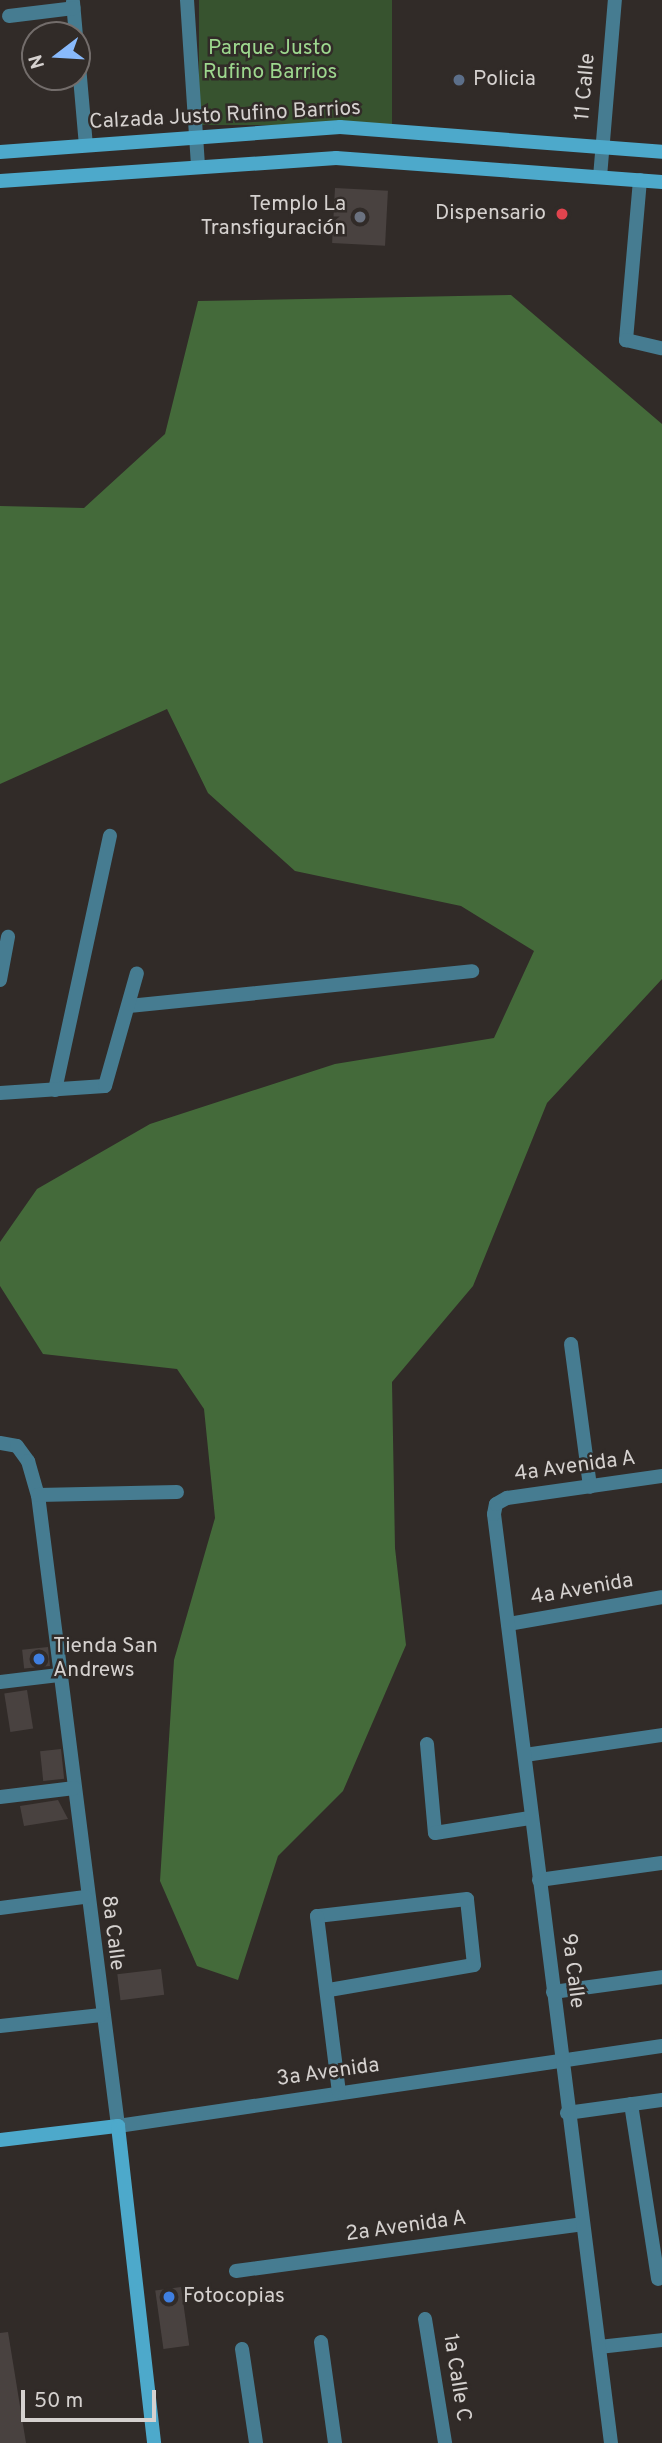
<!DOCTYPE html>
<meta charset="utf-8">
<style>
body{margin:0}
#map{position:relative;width:662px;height:2443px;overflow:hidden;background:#312b28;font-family:Overpass,sans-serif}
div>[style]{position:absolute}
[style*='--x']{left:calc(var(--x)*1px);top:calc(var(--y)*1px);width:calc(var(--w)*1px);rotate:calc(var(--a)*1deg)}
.green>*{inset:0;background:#37532f;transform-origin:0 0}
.forest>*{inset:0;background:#446a3a}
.building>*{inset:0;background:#494240;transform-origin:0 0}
.street>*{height:14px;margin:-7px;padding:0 7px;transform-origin:7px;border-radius:7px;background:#467c91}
.secondary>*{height:14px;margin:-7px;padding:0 7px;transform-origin:7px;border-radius:7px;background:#4da9cb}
.dots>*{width:19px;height:19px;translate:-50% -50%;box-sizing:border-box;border:4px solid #312b28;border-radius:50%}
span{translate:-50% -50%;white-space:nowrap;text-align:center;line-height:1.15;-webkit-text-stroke:5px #312b28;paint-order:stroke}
.park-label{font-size:21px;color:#9dd78e}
.poi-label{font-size:21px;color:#d5d1cf}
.left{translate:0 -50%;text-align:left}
.right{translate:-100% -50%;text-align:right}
.street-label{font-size:21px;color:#d5d1cf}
.north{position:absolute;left:21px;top:21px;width:70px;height:70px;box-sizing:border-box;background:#312b28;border:2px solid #736d6b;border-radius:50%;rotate:253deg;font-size:19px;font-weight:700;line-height:28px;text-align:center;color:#d5d1cf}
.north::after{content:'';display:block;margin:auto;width:24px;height:32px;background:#89bafc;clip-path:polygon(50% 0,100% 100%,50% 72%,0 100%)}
.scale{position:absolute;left:21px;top:2390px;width:135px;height:32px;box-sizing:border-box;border:4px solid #d5d1cf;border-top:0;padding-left:9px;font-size:21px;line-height:24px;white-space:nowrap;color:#d5d1cf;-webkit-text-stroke:5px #312b28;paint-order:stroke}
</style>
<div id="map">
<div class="green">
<i style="left:199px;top:0;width:193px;height:125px"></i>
</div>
<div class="forest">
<i style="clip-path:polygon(511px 295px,662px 424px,662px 979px,547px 1103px,473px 1286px,392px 1382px,395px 1548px,406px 1645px,343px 1791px,278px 1856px,238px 1980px,197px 1966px,160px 1881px,174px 1660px,215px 1518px,204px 1409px,177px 1369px,43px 1354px,0 1286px,0 1242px,37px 1189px,150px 1124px,335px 1064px,494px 1038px,534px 951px,461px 906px,295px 871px,208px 793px,167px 709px,0 784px,0 506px,84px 508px,165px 434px,198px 301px)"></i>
</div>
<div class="building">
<i style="left:335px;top:188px;width:53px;height:55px;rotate:3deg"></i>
<i style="left:48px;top:1647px;width:19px;height:26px;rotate:84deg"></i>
<i style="left:27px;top:1690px;width:39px;height:23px;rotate:81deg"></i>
<i style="left:61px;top:1749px;width:30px;height:21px;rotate:84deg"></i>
<i style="clip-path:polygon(58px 1800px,68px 1819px,24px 1826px,20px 1806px)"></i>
<i style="left:161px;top:1969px;width:26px;height:44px;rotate:83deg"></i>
<i style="left:181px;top:2287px;width:59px;height:26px;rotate:82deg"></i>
<i style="clip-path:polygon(8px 2332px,26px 2443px,0 2443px,0 2333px)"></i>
</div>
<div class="street">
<i style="--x:187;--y:0;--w:165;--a:86.2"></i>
<i style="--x:73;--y:2;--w:33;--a:85"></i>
<i style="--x:9;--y:16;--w:65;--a:-7"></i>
<i style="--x:77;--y:43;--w:102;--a:85"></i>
<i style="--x:600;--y:177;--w:178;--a:-85.2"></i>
<i style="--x:640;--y:180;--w:161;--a:95"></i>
<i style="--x:626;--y:340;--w:37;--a:13"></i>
<i style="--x:0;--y:980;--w:44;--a:-79.5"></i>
<i style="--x:129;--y:1006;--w:345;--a:-5.8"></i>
<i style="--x:55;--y:1090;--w:260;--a:-77.8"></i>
<i style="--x:0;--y:1093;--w:105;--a:-3.8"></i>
<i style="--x:105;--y:1086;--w:117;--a:-74.2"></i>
<i style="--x:571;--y:1344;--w:144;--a:82.4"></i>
<i style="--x:0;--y:1443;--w:17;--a:10"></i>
<i style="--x:17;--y:1446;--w:19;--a:54"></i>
<i style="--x:28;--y:1461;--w:35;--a:74"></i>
<i style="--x:38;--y:1495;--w:636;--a:82.77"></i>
<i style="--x:118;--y:2126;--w:550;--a:-8.37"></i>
<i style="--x:38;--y:1495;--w:139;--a:-1.2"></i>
<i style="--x:508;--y:1624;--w:156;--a:-9.9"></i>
<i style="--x:0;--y:1682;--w:59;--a:-6.8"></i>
<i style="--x:427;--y:1744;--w:89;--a:84.9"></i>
<i style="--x:435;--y:1833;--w:96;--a:-9"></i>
<i style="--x:525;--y:1755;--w:138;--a:-8.3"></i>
<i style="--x:0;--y:1797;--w:75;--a:-6.9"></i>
<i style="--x:539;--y:1880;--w:124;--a:-7.9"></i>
<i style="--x:0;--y:1908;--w:86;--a:-7.4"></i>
<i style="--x:329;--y:1990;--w:147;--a:-9.8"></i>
<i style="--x:474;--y:1965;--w:66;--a:-96.1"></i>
<i style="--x:467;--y:1899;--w:151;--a:173.5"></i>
<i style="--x:317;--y:1916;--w:177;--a:82.9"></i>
<i style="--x:553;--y:1992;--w:110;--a:-7.8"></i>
<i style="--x:0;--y:2026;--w:102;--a:-6.2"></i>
<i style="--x:631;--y:2104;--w:177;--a:81.2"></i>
<i style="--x:567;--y:2113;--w:96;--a:-7.8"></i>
<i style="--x:236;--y:2271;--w:349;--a:-7.7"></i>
<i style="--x:425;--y:2319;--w:126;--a:80.8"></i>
<i style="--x:321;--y:2342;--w:102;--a:82.1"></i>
<i style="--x:599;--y:2347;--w:63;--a:-6.3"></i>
<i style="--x:242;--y:2349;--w:95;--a:81.5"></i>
<i style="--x:611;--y:2443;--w:936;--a:-97.18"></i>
<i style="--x:494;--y:1514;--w:10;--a:-79"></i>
<i style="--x:496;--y:1504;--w:13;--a:-29"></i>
<i style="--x:507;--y:1498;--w:157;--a:-8.1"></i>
</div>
<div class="secondary">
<i style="--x:0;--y:152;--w:341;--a:-4.2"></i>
<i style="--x:340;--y:127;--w:323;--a:4.4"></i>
<i style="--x:0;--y:181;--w:337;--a:-3.9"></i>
<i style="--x:336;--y:158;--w:327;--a:4.2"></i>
<i style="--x:0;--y:2140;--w:119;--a:-6.8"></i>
<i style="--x:118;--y:2126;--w:319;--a:83.5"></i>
</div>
<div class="dots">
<i style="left:459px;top:80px;background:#5c6f8a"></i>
<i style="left:562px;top:214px;background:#e0444e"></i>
<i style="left:360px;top:217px;background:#6b7280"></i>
<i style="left:39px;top:1659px;background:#3f7fe0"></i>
<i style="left:169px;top:2297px;background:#3f7fe0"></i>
</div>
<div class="park-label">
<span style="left:270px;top:61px">Parque Justo<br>Rufino Barrios</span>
</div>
<div class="poi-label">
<span class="left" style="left:473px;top:80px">Policia</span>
<span class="right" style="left:346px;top:217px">Templo La<br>Transfiguración</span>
<span class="right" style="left:546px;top:214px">Dispensario</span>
<span class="left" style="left:53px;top:1659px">Tienda San<br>Andrews</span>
<span class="left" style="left:183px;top:2297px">Fotocopias</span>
</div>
<div class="street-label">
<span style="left:586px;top:87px;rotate:-85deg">11 Calle</span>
<span style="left:225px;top:116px;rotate:-3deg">Calzada Justo Rufino Barrios</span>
<span style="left:575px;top:1467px;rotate:-8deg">4a Avenida A</span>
<span style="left:582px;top:1590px;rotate:-10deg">4a Avenida</span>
<span style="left:112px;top:1933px;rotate:83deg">8a Calle</span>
<span style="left:572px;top:1971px;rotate:83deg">9a Calle</span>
<span style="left:328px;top:2073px;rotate:-8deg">3a Avenida</span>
<span style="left:406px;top:2227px;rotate:-8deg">2a Avenida A</span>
<span style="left:456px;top:2378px;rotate:81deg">1a Calle C</span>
</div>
<div class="north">N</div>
<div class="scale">50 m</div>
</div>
